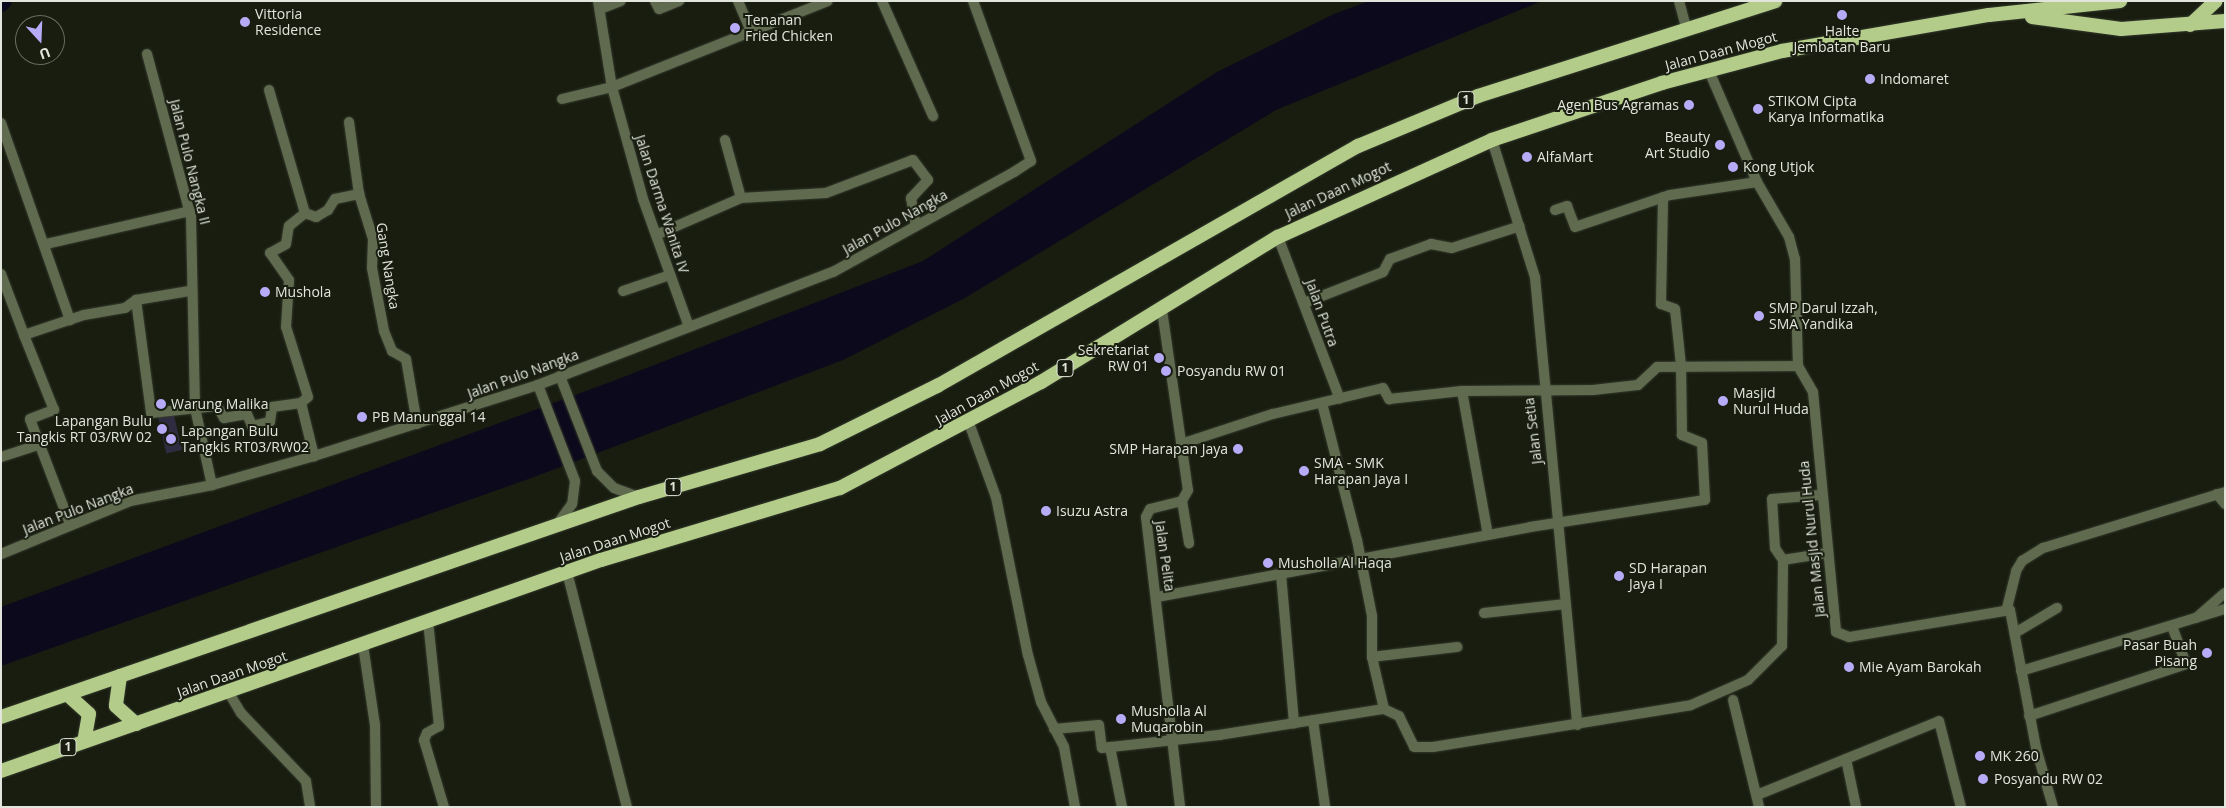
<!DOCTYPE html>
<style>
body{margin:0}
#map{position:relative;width:2226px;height:808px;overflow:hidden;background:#181d10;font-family:"Open Sans",sans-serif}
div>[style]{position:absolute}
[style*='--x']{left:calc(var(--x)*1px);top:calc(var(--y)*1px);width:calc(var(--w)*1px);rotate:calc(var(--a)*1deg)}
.green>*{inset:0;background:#2f2c41;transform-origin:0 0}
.water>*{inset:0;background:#0d091c}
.canal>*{height:16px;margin:-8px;padding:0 8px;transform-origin:8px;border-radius:8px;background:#0d091c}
.roads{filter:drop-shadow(0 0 1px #34392c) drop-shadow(0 0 1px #34392c)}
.minor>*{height:10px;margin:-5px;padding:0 5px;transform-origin:5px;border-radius:5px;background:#5f6a4e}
.tertiary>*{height:10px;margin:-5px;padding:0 5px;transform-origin:5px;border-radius:5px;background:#5f6a4e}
.trunk>*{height:14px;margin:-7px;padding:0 7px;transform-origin:7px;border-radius:7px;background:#b3cc89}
.dots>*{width:14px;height:14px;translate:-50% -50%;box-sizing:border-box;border:2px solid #181d10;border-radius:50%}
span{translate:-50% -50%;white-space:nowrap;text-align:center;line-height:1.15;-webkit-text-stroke:4px #181d10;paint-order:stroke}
.shield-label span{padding:1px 4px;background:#181d10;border:1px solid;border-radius:4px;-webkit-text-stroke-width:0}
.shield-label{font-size:12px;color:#e1e5db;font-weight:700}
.poi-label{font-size:14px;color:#e1e5db}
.left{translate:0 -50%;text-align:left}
.right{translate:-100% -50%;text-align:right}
.street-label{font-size:14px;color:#e1e5db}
.frame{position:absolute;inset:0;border:2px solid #e1e5db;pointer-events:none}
.north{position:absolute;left:15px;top:15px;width:50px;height:50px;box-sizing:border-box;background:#181d10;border:1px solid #686d61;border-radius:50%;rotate:160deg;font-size:14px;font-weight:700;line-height:20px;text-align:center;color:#e1e5db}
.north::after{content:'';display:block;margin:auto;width:18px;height:22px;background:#b7abf8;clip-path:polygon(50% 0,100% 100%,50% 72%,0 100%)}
</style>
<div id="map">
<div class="green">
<i style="left:173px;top:411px;width:40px;height:16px;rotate:77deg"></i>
</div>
<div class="water">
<i style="clip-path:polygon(1369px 1px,1542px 1px,1276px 110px,965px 298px,843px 360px,534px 477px,1px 666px,1px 607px,613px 381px,923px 261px,1217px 72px,1334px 14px)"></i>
</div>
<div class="canal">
<i style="--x:1;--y:4;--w:4;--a:-45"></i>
</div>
<div class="roads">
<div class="minor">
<i style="--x:598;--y:1;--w:87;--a:80.8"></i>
<i style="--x:612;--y:87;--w:116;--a:74.5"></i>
<i style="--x:643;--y:199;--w:136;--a:70.2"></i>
<i style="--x:655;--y:1;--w:9;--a:63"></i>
<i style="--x:659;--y:9;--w:22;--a:-22"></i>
<i style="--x:738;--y:1;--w:33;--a:67"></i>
<i style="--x:882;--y:1;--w:126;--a:66.1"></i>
<i style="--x:600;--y:9;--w:22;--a:-21"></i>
<i style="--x:147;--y:54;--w:169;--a:74.9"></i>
<i style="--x:191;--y:217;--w:191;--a:88.8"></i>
<i style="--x:195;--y:408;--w:79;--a:77.6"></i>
<i style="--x:269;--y:90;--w:128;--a:73.7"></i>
<i style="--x:562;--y:99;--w:51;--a:-13.5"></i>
<i style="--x:612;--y:87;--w:232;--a:-21.7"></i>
<i style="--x:349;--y:122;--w:73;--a:82.1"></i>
<i style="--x:1;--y:123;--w:209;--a:70.7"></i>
<i style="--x:725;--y:140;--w:60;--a:74.6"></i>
<i style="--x:1492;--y:140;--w:144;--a:72.6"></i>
<i style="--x:1535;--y:277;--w:450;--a:84.6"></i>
<i style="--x:1555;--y:210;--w:13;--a:-18"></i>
<i style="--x:1567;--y:206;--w:22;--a:69"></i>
<i style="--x:1575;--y:227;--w:100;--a:-18.6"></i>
<i style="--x:1670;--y:195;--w:88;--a:-8.5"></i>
<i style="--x:656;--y:235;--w:93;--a:-23.5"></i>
<i style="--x:741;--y:198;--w:85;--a:-3.4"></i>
<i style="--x:826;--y:193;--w:93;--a:-20.8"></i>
<i style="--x:913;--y:160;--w:25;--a:53"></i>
<i style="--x:928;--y:180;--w:25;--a:133"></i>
<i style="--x:911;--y:198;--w:28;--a:80"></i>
<i style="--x:1278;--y:237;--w:173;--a:69.1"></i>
<i style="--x:46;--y:244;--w:148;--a:-12.9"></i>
<i style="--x:1;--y:274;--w:65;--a:69.3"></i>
<i style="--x:623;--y:291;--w:50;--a:-18.8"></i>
<i style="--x:136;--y:300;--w:114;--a:82.4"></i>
<i style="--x:151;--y:413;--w:66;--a:-6.1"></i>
<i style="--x:217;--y:406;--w:14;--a:60"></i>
<i style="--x:224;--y:418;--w:23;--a:-10"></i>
<i style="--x:247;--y:414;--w:13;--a:67"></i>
<i style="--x:252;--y:426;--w:18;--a:-13"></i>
<i style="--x:270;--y:422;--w:15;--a:-82"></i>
<i style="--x:272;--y:407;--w:29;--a:-8"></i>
<i style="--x:301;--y:403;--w:55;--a:76.2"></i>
<i style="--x:1304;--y:303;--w:85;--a:-21.4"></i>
<i style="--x:1383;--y:272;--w:15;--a:-62"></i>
<i style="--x:1390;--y:259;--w:44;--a:-20.1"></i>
<i style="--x:1431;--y:244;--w:21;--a:11"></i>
<i style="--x:1452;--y:248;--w:71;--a:-17.9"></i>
<i style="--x:1162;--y:310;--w:182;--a:81.8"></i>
<i style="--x:1188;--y:490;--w:13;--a:119"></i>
<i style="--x:1182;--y:501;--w:33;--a:166"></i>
<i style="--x:1150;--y:509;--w:9;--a:117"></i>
<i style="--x:1146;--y:517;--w:292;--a:83.3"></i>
<i style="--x:560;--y:376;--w:102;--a:68.7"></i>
<i style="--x:597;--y:471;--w:24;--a:45"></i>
<i style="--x:614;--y:488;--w:27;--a:20"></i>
<i style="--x:538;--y:385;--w:103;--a:68.9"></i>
<i style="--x:575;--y:481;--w:23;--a:97"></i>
<i style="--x:572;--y:504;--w:26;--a:126"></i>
<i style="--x:1462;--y:391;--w:146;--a:79.8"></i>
<i style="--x:301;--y:403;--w:9;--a:-41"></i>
<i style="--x:308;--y:397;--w:73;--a:-107.4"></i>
<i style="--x:286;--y:327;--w:47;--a:-86.3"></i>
<i style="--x:289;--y:280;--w:33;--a:-125"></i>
<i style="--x:270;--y:253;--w:18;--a:-29"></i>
<i style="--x:286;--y:244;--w:18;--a:-81"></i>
<i style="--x:289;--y:226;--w:21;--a:-39"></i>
<i style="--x:305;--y:213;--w:12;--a:20"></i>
<i style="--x:316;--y:217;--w:14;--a:-30"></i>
<i style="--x:328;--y:210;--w:13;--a:-58"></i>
<i style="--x:335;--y:199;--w:25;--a:-12"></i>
<i style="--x:359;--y:194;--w:47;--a:72.7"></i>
<i style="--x:373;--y:239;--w:29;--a:92"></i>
<i style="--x:372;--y:268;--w:64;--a:79.2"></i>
<i style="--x:384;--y:331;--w:22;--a:68"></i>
<i style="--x:392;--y:351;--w:16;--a:30"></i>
<i style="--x:406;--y:359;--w:66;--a:80.4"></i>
<i style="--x:1322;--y:403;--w:141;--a:75.7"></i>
<i style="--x:1357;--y:540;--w:77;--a:78.8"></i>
<i style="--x:1372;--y:616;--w:41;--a:90"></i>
<i style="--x:1372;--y:657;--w:53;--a:77"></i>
<i style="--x:969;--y:423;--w:79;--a:70"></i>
<i style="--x:996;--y:497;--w:161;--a:78.6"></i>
<i style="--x:1028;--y:655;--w:49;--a:74.5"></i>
<i style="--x:1041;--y:702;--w:51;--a:62.9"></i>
<i style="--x:1064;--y:747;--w:61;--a:79.6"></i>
<i style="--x:1181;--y:444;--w:97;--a:-18.1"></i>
<i style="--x:1273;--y:414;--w:113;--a:-13.3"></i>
<i style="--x:1383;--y:388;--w:13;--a:61"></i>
<i style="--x:1389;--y:399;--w:73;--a:-6.3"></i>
<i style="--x:1462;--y:391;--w:131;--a:-0.4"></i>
<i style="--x:1593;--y:390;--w:45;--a:-6.3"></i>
<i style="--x:1638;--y:385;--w:26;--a:-43"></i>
<i style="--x:1657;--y:367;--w:141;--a:-0.4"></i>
<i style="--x:1;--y:457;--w:39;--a:-18"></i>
<i style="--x:2217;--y:494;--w:13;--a:51"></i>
<i style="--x:1182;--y:501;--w:43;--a:80.5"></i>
<i style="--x:70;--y:524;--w:112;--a:-110.9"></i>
<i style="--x:30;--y:419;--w:26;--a:-21"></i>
<i style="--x:54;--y:410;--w:81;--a:-111.8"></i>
<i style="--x:24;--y:335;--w:63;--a:-18.4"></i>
<i style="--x:84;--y:315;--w:42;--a:-9.7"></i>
<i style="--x:125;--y:308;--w:14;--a:-36"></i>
<i style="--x:136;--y:300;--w:54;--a:-9.6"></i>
<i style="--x:1;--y:554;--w:139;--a:-22.3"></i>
<i style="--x:130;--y:501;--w:84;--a:-11"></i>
<i style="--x:212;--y:485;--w:106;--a:-15.9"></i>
<i style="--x:314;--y:456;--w:235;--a:-17.6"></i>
<i style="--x:538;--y:385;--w:316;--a:-21"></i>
<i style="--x:833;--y:272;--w:207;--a:-28.9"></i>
<i style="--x:1014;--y:172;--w:20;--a:-33"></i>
<i style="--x:1031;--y:161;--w:170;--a:-109.9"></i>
<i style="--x:1783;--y:560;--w:45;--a:-9"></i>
<i style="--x:567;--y:572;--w:243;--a:75.7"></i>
<i style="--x:1281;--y:574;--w:150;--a:85"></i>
<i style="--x:1157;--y:597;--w:380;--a:-10.6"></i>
<i style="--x:1530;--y:527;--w:177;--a:-8.8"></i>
<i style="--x:1705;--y:500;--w:57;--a:-93"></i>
<i style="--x:1702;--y:443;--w:22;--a:-158"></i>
<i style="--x:1682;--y:435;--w:70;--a:-90.8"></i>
<i style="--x:1681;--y:365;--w:56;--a:-96.1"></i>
<i style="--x:1675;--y:309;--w:15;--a:-160"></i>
<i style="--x:1661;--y:304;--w:107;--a:-88.9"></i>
<i style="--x:2007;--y:608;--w:38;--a:-76"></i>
<i style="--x:2016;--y:571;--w:12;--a:-59"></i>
<i style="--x:2022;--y:561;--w:25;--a:-32"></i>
<i style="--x:2043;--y:548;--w:190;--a:-17.1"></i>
<i style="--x:1484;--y:613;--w:82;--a:-6.3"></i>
<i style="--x:2196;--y:618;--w:38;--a:-41"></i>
<i style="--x:428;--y:621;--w:106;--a:84"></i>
<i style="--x:439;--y:726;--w:14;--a:150"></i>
<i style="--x:427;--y:733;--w:8;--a:113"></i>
<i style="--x:424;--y:740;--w:70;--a:73.4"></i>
<i style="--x:2015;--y:633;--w:49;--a:-30.8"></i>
<i style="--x:363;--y:645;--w:81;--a:81.5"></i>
<i style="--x:375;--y:725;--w:82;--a:89.3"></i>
<i style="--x:1372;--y:657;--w:86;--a:-6.7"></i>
<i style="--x:2021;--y:671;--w:213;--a:-16.9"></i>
<i style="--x:229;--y:693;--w:23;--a:59"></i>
<i style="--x:241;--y:713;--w:94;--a:46.3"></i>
<i style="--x:306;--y:781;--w:26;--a:81"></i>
<i style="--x:1733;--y:700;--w:110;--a:76.3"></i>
<i style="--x:2029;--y:716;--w:165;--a:-18.3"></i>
<i style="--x:2186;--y:664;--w:40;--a:-110.2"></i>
<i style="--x:1313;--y:720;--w:88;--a:82.1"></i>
<i style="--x:1054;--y:729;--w:45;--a:-5.1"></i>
<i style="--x:1099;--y:725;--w:23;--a:83"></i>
<i style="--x:1102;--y:748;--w:118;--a:-6.3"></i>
<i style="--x:1219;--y:735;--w:167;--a:-9"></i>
<i style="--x:1384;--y:709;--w:17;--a:25"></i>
<i style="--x:1399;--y:716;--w:34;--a:64"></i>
<i style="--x:1414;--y:747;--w:19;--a:0"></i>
<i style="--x:1433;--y:747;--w:261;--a:-9.2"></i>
<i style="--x:1691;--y:705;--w:62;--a:-23.7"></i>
<i style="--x:1748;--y:680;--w:48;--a:-45"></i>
<i style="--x:1782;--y:646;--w:86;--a:-89.3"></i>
<i style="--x:1783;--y:560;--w:14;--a:-124"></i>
<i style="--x:1775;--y:548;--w:49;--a:-93.5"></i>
<i style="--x:1772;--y:499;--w:48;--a:-4.8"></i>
<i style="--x:1110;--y:747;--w:61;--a:78.7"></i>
<i style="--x:1846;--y:759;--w:49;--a:78.2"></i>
<i style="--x:1757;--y:795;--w:196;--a:-22.1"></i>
<i style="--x:1939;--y:721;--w:89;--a:75.7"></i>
</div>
<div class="tertiary">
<i style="--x:1679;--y:1;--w:27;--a:75"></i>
<i style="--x:1709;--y:71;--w:121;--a:66.6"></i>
<i style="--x:1757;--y:182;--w:64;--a:59.8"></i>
<i style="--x:1789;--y:237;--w:23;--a:75"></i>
<i style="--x:1795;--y:259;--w:107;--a:88.4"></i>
<i style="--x:1798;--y:366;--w:30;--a:60"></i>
<i style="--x:1813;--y:392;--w:241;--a:84.5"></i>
<i style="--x:1836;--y:632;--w:14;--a:21"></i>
<i style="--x:1849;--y:637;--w:163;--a:-9.5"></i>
<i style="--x:2010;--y:610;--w:140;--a:79.3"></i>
<i style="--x:2036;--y:748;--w:61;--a:73.9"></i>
</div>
<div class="trunk">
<i style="--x:2032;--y:17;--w:90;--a:7.7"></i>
<i style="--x:2121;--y:29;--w:104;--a:-4.4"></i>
<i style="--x:2190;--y:25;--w:35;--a:-43"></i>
<i style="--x:120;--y:676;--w:30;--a:98"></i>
<i style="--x:116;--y:706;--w:27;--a:42"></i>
<i style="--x:68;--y:695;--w:28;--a:42"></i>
<i style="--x:89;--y:714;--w:27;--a:100"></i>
<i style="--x:1;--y:717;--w:675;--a:-19.03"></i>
<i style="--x:639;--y:497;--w:189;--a:-16.3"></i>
<i style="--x:820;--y:444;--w:131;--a:-26.4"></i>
<i style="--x:937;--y:386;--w:485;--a:-29.7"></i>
<i style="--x:1358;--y:146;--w:130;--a:-22.6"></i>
<i style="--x:1478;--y:96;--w:312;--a:-17.7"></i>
<i style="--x:1;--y:771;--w:636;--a:-19.38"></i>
<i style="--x:601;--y:560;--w:250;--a:-16.8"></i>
<i style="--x:840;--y:488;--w:227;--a:-27.8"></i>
<i style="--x:1041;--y:382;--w:278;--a:-31.5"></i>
<i style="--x:1278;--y:237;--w:235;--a:-24.4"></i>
<i style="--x:1492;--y:140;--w:179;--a:-18.5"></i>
<i style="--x:1662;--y:83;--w:124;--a:-14.9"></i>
<i style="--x:1782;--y:51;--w:210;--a:-9.9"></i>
<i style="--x:1989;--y:15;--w:132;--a:-6.1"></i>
</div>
</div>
<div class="dots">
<i style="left:1842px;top:15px;background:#b7abf8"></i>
<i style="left:245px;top:22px;background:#b7abf8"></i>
<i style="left:735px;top:28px;background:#b7abf8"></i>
<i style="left:1870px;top:79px;background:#b7abf8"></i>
<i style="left:1689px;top:105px;background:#b7abf8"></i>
<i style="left:1758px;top:109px;background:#b7abf8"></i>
<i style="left:1720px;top:145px;background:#b7abf8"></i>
<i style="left:1527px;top:157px;background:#b7abf8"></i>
<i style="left:1733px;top:167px;background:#b7abf8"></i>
<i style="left:265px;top:292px;background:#b7abf8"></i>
<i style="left:1759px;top:316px;background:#b7abf8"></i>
<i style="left:1159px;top:358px;background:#b7abf8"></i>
<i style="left:1166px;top:371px;background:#b7abf8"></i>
<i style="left:1723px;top:401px;background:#b7abf8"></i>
<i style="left:161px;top:404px;background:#b7abf8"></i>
<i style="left:362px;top:417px;background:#b7abf8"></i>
<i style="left:162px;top:429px;background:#b7abf8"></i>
<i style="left:171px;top:439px;background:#b7abf8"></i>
<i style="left:1238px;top:449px;background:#b7abf8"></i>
<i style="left:1304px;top:471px;background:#b7abf8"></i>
<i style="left:1046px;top:511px;background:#b7abf8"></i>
<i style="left:1268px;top:563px;background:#b7abf8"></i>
<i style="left:1619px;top:576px;background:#b7abf8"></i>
<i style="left:2207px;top:653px;background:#b7abf8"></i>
<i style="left:1849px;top:667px;background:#b7abf8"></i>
<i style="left:1121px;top:719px;background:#b7abf8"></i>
<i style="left:1980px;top:756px;background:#b7abf8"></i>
<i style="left:1983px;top:779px;background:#b7abf8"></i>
</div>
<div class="shield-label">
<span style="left:1466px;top:100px">1</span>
<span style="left:1065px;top:368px">1</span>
<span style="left:673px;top:487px">1</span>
<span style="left:68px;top:747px">1</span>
</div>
<div class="poi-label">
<span class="left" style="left:255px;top:22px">Vittoria<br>Residence</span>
<span class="left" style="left:745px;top:28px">Tenanan<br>Fried Chicken</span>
<span style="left:1842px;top:39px">Halte<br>Jembatan Baru</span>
<span class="left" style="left:1880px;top:79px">Indomaret</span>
<span class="left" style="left:1768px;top:109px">STIKOM Cipta<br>Karya Informatika</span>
<span class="right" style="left:1679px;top:105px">Agen Bus Agramas</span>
<span class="right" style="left:1710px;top:145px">Beauty<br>Art Studio</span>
<span class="left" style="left:1537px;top:157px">AlfaMart</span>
<span class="left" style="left:1743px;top:167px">Kong Utjok</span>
<span class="left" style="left:275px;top:292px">Mushola</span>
<span class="left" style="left:1769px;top:316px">SMP Darul Izzah,<br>SMA Yandika</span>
<span class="right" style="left:1149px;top:358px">Sekretariat<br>RW 01</span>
<span class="left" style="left:1177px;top:371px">Posyandu RW 01</span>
<span class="left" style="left:1733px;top:401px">Masjid<br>Nurul Huda</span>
<span class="left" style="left:171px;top:404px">Warung Malika</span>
<span class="left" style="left:372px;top:417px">PB Manunggal 14</span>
<span class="right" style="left:152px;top:429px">Lapangan Bulu<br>Tangkis RT 03/RW 02</span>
<span class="left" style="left:181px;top:439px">Lapangan Bulu<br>Tangkis RT03/RW02</span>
<span class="right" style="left:1228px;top:449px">SMP Harapan Jaya</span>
<span class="left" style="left:1314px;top:471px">SMA - SMK<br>Harapan Jaya I</span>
<span class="left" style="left:1056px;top:511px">Isuzu Astra</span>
<span class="left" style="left:1278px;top:563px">Musholla Al Haqa</span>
<span class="left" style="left:1629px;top:576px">SD Harapan<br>Jaya I</span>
<span class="right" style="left:2197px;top:653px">Pasar Buah<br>Pisang</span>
<span class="left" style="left:1859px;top:667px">Mie Ayam Barokah</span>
<span class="left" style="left:1131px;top:719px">Musholla Al<br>Muqarobin</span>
<span class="left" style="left:1990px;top:756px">MK 260</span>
<span class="left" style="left:1994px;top:779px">Posyandu RW 02</span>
</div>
<div class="street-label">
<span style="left:1721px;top:51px;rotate:-15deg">Jalan Daan Mogot</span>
<span style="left:190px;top:162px;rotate:76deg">Jalan Pulo Nangka II</span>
<span style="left:1338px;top:190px;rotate:-25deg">Jalan Daan Mogot</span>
<span style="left:662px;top:204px;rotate:72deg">Jalan Darma Wanita IV</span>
<span style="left:895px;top:222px;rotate:-29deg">Jalan Pulo Nangka</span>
<span style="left:388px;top:266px;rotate:81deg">Gang Nangka</span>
<span style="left:1322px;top:313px;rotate:70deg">Jalan Putra</span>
<span style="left:523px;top:374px;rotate:-20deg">Jalan Pulo Nangka</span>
<span style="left:987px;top:393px;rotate:-29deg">Jalan Daan Mogot</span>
<span style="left:1533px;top:431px;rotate:-97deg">Jalan Setia</span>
<span style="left:78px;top:509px;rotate:-21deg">Jalan Pulo Nangka</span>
<span style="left:1812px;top:539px;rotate:-96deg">Jalan Masjid Nurul Huda</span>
<span style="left:615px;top:540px;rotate:-18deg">Jalan Daan Mogot</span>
<span style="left:1165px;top:556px;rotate:82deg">Jalan Pelita</span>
<span style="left:232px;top:674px;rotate:-19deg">Jalan Daan Mogot</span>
</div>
<div class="frame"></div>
<div class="north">U</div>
</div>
